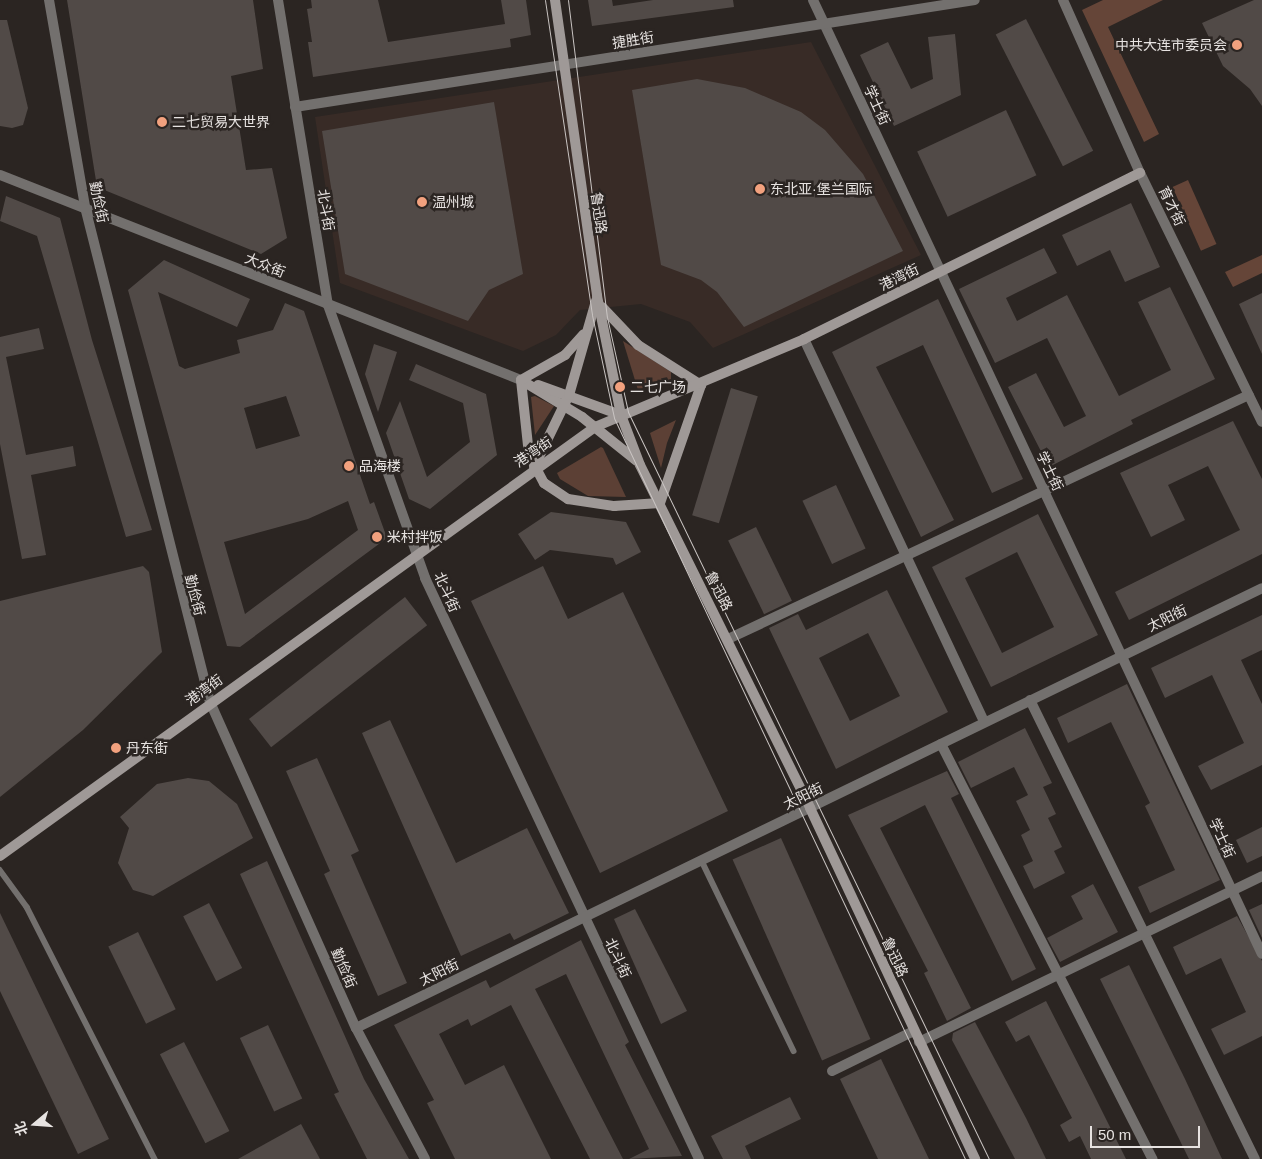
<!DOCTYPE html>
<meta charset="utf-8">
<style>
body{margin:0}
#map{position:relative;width:1262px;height:1159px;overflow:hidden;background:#2b2522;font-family:Helvetica,"Noto Sans SC",sans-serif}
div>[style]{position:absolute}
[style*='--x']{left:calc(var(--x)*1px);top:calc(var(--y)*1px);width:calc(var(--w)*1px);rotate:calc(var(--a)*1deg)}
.built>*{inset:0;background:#382b26}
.green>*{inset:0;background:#5c4035}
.forest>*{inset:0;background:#654538;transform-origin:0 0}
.building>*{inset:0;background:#514a47;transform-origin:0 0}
.lane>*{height:5.5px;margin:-2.75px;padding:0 2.75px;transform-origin:2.75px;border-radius:2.75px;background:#73706e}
.street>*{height:10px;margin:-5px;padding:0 5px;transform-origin:5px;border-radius:5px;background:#73706e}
.secondary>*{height:10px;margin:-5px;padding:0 5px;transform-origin:5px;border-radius:5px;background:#9f9997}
.tram>*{height:1px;margin:-0.5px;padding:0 0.5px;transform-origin:0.5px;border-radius:0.5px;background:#cac5c3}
.dots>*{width:14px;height:14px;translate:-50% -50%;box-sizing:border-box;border:2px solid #2b2522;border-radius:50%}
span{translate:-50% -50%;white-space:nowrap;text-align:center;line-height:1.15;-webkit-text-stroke:5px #2b2522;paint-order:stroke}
.street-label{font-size:14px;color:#e7e3e1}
.poi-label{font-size:14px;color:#e7e3e1}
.right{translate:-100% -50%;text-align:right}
.left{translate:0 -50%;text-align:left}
.north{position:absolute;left:10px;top:1099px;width:50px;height:50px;-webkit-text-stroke:4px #2b2522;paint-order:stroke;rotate:252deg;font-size:14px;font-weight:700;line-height:20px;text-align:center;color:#e7e3e1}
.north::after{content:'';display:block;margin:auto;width:18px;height:22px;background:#e7e3e1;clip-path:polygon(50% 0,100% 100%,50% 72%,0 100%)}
.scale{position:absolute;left:1090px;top:1126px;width:110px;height:22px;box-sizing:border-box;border:2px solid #e7e3e1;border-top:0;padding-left:6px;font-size:15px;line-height:18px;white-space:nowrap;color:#e7e3e1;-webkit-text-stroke:4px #2b2522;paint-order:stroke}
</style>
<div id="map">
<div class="built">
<i style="clip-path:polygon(811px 42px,921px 255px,713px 348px,690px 322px,641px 304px,580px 310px,556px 335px,523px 351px,340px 283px,315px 117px)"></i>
</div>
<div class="green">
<i style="clip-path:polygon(623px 341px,671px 372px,671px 379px,638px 390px)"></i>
<i style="clip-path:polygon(535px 396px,554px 406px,535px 435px,531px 397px)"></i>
<i style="clip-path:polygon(676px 420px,667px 443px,661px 468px,650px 433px)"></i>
<i style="clip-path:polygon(601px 447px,603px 448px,626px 497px,588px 496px,560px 479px,557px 473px)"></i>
</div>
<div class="forest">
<i style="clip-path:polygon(1103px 0,1163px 0,1108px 27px,1159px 134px,1144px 142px,1082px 10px)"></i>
<i style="left:1188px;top:180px;width:70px;height:17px;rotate:66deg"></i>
<i style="clip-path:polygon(1262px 255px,1262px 273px,1233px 287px,1225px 272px)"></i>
</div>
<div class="building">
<i style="clip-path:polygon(67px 0,253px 0,263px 69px,231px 76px,246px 170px,272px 168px,287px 238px,261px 254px,97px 187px)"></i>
<i style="clip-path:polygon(311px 0,378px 0,388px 42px,505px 24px,501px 0,526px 0,531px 35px,510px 39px,511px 47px,313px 77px,308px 42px,312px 42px,307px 9px,312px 8px)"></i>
<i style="clip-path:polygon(588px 0,612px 0,613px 6px,653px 0,733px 0,734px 7px,592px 26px)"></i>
<i style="clip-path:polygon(1254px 0,1262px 0,1262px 106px,1250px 89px,1223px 66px,1202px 23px)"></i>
<i style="left:1026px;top:19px;width:148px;height:34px;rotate:63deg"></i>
<i style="clip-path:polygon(0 20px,7px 20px,28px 108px,23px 125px,12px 128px,0 126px)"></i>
<i style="clip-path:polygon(955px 34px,961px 95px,894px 126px,860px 55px,888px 42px,911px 89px,933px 79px,928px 37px)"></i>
<i style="clip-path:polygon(697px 79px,745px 88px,801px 112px,825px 130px,863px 174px,903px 251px,744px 327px,717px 292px,701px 280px,661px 265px,632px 90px)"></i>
<i style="clip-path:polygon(494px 102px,523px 274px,489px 290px,468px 321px,345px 274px,322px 131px)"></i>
<i style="left:1006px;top:110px;width:72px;height:98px;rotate:65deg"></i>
<i style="clip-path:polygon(6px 196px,60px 218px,92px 340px,152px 530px,126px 537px,37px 236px,0 221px)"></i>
<i style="clip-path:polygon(1131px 203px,1160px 267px,1125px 282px,1110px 250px,1077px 266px,1062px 235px)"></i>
<i style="clip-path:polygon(1044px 248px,1057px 273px,1006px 298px,1017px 321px,1067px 295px,1119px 396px,1171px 370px,1138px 302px,1170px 287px,1215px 379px,1131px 420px,1133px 424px,1049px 467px,1008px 387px,1036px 373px,1064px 427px,1086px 416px,1047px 338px,995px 363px,959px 289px)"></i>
<i style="clip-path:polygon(evenodd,164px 260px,250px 299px,237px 327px,158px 292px,179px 366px,185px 369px,240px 353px,237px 340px,273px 330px,285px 303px,304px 311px,370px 504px,374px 502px,387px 538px,240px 647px,227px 646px,128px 290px,164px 260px,286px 396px,300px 436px,256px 449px,244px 408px,286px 396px,164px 260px,348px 501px,358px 530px,245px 614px,224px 542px,308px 519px,348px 501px)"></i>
<i style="clip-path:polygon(1262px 293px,1262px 354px,1239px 304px)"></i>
<i style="clip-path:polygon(938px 299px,1023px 479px,992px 493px,923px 345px,876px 367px,954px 520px,921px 537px,832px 352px)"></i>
<i style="clip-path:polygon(39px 328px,44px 349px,6px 357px,26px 455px,73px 446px,76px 466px,31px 475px,46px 555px,22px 559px,0 444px,0 337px)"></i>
<i style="clip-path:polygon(374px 344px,397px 352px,378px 412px,365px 374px)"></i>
<i style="clip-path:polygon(416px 364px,486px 394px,497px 455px,430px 509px,409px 499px,386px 433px,400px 401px,427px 477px,470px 442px,463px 403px,409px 380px)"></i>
<i style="left:731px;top:388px;width:28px;height:133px;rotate:17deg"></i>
<i style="clip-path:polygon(1233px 421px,1262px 479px,1262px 554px,1129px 620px,1115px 592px,1240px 530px,1208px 466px,1168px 485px,1185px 520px,1151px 537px,1120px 473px)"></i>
<i style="left:836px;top:485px;width:70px;height:37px;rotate:65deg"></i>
<i style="clip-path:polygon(551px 512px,626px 522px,641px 552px,616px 565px,613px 558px,550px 550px,535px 560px,518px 534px)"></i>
<i style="clip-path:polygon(evenodd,1038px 514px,1098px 635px,991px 687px,932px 567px,1038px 514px,1017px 552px,1054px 627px,1002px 653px,965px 578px,1017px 552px)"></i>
<i style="left:756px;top:527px;width:82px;height:31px;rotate:64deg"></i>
<i style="clip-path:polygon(143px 566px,149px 572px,162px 652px,83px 730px,0 797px,0 601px)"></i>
<i style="clip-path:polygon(543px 566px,568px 619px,623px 592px,728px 811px,600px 873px,471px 601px)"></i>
<i style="clip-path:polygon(evenodd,887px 590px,948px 712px,836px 769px,769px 628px,798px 614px,806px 630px,887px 590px,868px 633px,900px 696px,850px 721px,819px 658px,868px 633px)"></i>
<i style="left:405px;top:597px;width:36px;height:198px;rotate:52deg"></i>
<i style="clip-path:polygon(1262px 615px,1262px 650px,1241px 660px,1262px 704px,1262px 765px,1211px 790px,1198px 766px,1244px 743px,1212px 675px,1165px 698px,1151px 668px)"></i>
<i style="clip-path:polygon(1127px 684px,1220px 880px,1150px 913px,1138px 887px,1175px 870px,1145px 806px,1150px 803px,1111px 722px,1068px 743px,1057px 718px)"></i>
<i style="clip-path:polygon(390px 720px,456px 863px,527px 828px,569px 913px,514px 940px,510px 933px,461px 956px,362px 733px)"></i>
<i style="clip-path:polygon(1025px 728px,1052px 783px,1043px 787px,1056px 814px,1048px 818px,1062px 847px,1054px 851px,1065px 873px,1034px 889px,1023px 866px,1033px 861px,1021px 835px,1030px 830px,1016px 801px,1028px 795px,1014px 767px,971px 788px,958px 762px)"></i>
<i style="clip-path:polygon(317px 758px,359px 851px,351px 855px,407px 983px,378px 996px,324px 874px,330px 871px,286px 771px)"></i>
<i style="clip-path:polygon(947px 771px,959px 794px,951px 798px,1036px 969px,1012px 981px,925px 805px,880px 828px,971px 1008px,947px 1021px,924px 973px,928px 971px,848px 815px)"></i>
<i style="clip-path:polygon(188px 778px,209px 781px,237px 804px,253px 838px,153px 896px,133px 890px,118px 863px,129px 828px,120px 817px,157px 784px)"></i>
<i style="clip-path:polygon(1262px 827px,1262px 856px,1247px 863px,1236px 840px)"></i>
<i style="left:781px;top:838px;width:220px;height:53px;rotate:66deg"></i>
<i style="clip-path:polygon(267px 861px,364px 1079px,409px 1159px,367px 1159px,334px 1094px,339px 1092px,240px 874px)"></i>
<i style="clip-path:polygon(1093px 884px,1118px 932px,1060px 962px,1047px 938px,1083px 919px,1071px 896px)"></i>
<i style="left:209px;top:903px;width:73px;height:29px;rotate:63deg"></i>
<i style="clip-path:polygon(1262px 904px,1262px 938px,1249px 910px)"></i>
<i style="clip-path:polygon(635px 909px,687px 1011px,661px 1024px,614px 919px)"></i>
<i style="clip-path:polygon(0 913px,109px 1139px,78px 1154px,0 991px)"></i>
<i style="clip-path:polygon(1237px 916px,1262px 961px,1262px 1036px,1224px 1055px,1211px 1029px,1246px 1012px,1221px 958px,1186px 975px,1173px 947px)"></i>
<i style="left:138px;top:932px;width:86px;height:33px;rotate:64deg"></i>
<i style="clip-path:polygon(581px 940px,629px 1042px,625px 1045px,682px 1156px,629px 1159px,649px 1149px,566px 974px,535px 989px,623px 1159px,590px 1159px,511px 1005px,471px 1026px,468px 1019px,439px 1034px,465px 1085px,504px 1065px,551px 1159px,455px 1159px,427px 1103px,434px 1100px,394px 1025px,486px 980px,490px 988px)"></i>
<i style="clip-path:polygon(1129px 965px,1185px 1079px,1222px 1159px,1189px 1159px,1100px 979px)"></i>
<i style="clip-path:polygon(1046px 1001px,1092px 1091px,1126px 1159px,1091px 1159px,1080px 1136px,1069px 1142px,1060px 1125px,1072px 1118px,1029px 1035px,1016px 1042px,1005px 1022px)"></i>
<i style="clip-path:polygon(975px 1022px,1026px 1118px,1046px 1159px,1015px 1159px,952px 1040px,953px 1033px)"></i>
<i style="left:268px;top:1025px;width:81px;height:31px;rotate:65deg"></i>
<i style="left:184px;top:1042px;width:100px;height:27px;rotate:63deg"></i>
<i style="clip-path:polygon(881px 1059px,929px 1159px,878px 1159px,840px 1079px)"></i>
<i style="clip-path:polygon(790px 1097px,801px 1119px,745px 1146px,751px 1159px,723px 1159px,711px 1136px)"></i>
<i style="clip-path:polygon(301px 1124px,320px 1159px,238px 1159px)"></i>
</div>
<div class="lane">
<i style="--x:702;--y:861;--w:211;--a:64.2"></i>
<i style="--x:0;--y:870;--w:46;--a:53.9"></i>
<i style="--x:27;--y:907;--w:283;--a:63.1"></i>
</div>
<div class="street">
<i style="--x:49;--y:0;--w:210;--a:80.1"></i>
<i style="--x:85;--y:207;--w:511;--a:75.83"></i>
<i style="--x:210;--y:702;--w:357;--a:65.9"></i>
<i style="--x:356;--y:1028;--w:148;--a:62.2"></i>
<i style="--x:278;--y:0;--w:309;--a:80.7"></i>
<i style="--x:328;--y:305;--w:290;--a:70.4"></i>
<i style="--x:425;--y:578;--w:642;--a:64.75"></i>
<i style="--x:813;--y:0;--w:1054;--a:64.8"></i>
<i style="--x:1063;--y:0;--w:189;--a:66"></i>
<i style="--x:1140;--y:173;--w:277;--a:63.9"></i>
<i style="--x:295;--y:107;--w:688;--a:-8.94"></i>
<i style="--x:0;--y:175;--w:560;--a:21.48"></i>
<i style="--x:804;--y:339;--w:423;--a:64.8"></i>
<i style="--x:728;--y:639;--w:575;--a:-25.1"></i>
<i style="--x:1030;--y:700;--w:511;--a:63.89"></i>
<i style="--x:941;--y:744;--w:466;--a:63"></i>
<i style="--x:356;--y:1028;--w:1007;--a:-25.9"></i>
<i style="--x:919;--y:1042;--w:381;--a:-25.8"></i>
<i style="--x:832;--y:1071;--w:91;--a:-26"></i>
</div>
<div class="secondary">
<i style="--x:555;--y:0;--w:299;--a:81.9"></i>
<i style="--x:597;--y:296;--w:121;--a:78.6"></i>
<i style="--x:621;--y:415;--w:53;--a:69.2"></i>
<i style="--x:640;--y:465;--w:383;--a:63.6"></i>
<i style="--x:810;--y:808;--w:388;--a:64.8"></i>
<i style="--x:602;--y:307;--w:52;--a:46.5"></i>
<i style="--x:638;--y:345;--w:75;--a:32.4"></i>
<i style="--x:521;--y:380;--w:75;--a:83.9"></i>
<i style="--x:529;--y:455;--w:32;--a:62"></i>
<i style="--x:544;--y:483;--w:29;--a:34"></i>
<i style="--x:568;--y:499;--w:47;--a:8.7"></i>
<i style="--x:614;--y:506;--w:46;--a:-3.7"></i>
<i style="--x:660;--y:503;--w:125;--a:-70.8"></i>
<i style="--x:521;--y:380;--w:71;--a:31.2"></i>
<i style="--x:582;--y:417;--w:70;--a:38.7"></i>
<i style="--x:521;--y:380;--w:51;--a:-29.6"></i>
<i style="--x:565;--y:355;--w:28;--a:-48"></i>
<i style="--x:538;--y:385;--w:88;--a:19.9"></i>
<i style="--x:534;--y:467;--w:80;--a:-64.1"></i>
<i style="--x:569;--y:395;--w:98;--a:-74"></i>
<i style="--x:0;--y:856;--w:734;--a:-35.79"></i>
<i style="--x:595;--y:427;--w:227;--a:-22.8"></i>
<i style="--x:804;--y:339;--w:375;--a:-26.3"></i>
</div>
<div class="tram">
<i style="--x:545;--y:0;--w:318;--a:81.5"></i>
<i style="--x:592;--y:315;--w:105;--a:77.9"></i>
<i style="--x:614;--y:418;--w:820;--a:64.65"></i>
<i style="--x:568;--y:0;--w:319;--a:83"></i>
<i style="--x:607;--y:317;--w:97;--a:77.5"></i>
<i style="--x:628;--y:412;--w:830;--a:64.21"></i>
</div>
<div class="dots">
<i style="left:1237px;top:45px;background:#f2a17e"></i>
<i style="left:162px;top:122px;background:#f2a17e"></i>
<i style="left:760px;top:189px;background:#f2a17e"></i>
<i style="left:422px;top:202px;background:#f2a17e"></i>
<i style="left:620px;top:387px;background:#f2a17e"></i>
<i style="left:349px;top:466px;background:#f2a17e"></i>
<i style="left:377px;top:537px;background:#f2a17e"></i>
<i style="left:116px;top:748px;background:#f2a17e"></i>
</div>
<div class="street-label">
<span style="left:633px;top:40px;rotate:-9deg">捷胜街</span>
<span style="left:877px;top:105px;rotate:65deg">学士街</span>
<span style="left:99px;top:202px;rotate:78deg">勤俭街</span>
<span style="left:1172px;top:206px;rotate:64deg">育才街</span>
<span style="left:326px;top:210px;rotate:81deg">北斗街</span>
<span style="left:599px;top:213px;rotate:82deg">鲁迅路</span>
<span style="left:265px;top:265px;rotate:22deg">大众街</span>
<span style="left:899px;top:277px;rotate:-26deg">港湾街</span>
<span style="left:533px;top:452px;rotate:-34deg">港湾街</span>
<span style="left:1050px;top:471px;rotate:64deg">学士街</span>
<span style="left:719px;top:591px;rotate:63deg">鲁迅路</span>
<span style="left:447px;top:592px;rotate:66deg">北斗街</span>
<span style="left:195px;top:595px;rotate:76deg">勤俭街</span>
<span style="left:1167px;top:618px;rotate:-26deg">太阳街</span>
<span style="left:204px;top:690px;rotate:-36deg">港湾街</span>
<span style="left:803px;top:796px;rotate:-26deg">太阳街</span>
<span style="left:1222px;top:838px;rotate:65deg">学士街</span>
<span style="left:895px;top:957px;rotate:65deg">鲁迅路</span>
<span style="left:618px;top:958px;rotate:65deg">北斗街</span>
<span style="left:344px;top:968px;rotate:66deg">勤俭街</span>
<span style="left:439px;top:972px;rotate:-26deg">太阳街</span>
</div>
<div class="poi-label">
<span class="right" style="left:1227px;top:45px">中共大连市委员会</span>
<span class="left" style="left:172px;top:122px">二七贸易大世界</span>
<span class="left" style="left:770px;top:189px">东北亚·堡兰国际</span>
<span class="left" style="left:432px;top:202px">温州城</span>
<span class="left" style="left:630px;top:387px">二七广场</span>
<span class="left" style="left:359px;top:466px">品海楼</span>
<span class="left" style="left:387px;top:537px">米村拌饭</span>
<span class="left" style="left:126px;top:748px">丹东街</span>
</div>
<div class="north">北</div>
<div class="scale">50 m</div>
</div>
